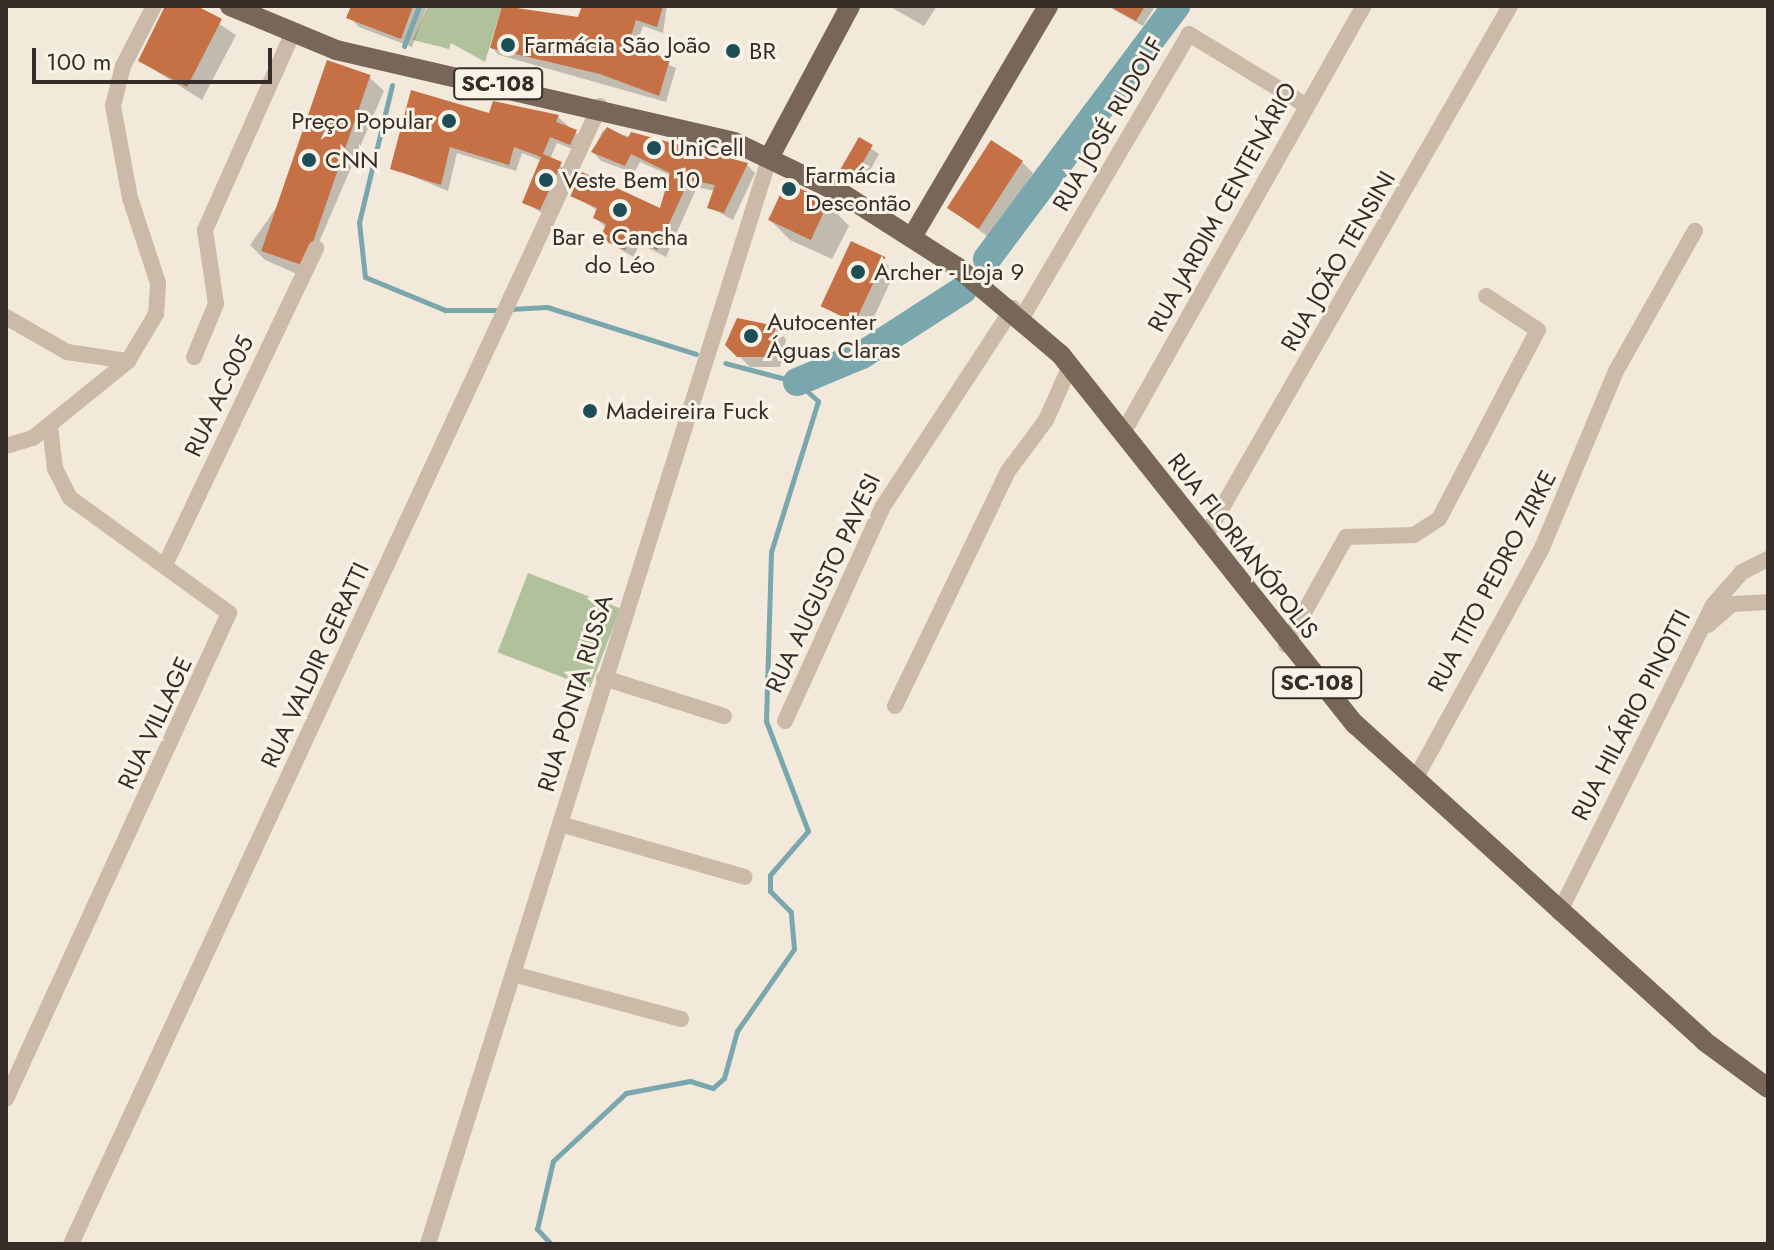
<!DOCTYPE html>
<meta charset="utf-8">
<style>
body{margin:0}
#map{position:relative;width:1774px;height:1250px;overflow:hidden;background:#f2e9db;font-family:Jost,sans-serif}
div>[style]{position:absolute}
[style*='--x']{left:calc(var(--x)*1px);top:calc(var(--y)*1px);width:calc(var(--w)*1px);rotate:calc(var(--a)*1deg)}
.green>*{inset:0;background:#b0c19b;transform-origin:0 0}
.shadow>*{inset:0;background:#0003}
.stream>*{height:5px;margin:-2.5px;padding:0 2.5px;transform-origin:2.5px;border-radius:2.5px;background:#7aa7ae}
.river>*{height:28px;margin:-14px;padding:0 14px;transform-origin:14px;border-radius:14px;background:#7aa7ae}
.building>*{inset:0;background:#c57045;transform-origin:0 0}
.minor>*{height:16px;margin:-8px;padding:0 8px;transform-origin:8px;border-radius:8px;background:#cabaa7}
.major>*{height:20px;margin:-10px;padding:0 10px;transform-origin:10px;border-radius:10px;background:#786659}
.dots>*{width:22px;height:22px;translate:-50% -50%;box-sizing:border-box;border:4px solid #f9f3e7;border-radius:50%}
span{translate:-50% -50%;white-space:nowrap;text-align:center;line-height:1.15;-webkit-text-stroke:6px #f9f3e7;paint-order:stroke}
.shield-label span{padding:2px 6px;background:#f9f3e7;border:2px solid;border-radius:6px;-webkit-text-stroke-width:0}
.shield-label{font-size:22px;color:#362d28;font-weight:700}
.poi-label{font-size:24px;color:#362d28}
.left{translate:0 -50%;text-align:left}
.right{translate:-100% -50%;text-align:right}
.street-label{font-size:24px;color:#362d28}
.frame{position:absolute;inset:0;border:8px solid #362d28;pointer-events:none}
.scale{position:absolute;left:32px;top:48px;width:240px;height:36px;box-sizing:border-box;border:4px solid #362d28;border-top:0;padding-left:10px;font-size:24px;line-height:28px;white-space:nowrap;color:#362d28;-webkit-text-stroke:6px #f9f3e7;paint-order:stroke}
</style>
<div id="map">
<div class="green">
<i style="clip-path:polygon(428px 6px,502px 6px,485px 62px,451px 43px,449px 49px,413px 40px)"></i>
<i style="left:528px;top:573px;width:99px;height:85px;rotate:21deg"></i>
</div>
<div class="shadow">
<i style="clip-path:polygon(167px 6px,192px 6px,236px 35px,202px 100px,140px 61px)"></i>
<i style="clip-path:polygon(354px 6px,427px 6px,412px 47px,359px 27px,349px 17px)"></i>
<i style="clip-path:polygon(504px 6px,580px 20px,584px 6px,667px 6px,663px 33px,643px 26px,635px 50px,676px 68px,666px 102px,499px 55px,492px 48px)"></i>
<i style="clip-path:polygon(889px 6px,937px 6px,924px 26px)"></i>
<i style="clip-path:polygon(1107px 6px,1155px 6px,1143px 26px)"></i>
<i style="clip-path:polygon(369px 77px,384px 91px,304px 277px,265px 260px,250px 245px)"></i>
<i style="clip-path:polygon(491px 115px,558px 117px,583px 139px,577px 151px,557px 143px,550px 159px,568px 171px,547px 216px,524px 202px,542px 161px,522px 153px,516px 171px,457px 153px,448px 191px,392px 168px)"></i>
<i style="clip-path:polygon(603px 130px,747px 165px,755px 173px,733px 220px,709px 207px,715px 191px,697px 187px,666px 257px,640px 244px,633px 257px,602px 238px,607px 228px,595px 218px,598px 211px,573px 195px,662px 211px,672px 176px,640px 162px,634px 173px,601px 161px,593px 152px)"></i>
<i style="clip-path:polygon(859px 140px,879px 154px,863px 183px,843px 169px)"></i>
<i style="clip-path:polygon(1022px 162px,1033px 173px,991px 239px,950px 209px)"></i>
<i style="clip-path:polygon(827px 203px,849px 226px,832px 259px,790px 240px,768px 218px)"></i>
<i style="clip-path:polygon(852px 243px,896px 270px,867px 332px,823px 306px)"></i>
<i style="clip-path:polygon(775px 328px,786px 339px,780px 367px,750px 367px,728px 345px)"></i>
</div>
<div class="stream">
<i style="--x:404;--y:46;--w:43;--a:-69.4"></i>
<i style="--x:392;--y:85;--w:141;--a:103.5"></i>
<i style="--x:359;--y:222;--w:55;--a:83.8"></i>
<i style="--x:365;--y:277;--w:87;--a:22.4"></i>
<i style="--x:445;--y:310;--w:56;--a:0"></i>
<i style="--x:510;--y:309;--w:37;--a:-3"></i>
<i style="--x:547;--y:307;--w:156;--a:17.5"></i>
<i style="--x:551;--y:1244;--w:21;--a:-133"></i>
<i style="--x:537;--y:1229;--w:70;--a:-76.8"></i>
<i style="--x:553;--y:1161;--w:100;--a:-43"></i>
<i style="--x:626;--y:1093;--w:65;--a:-10.6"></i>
<i style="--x:690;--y:1081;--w:24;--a:17"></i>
<i style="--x:713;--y:1088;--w:15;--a:-42"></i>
<i style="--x:724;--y:1078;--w:49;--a:-74.5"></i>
<i style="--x:737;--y:1031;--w:100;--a:-55.2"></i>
<i style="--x:794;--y:949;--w:37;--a:-95"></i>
<i style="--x:791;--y:912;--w:30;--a:-135"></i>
<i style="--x:770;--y:891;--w:16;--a:-90"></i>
<i style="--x:770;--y:875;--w:58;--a:-49.2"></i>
<i style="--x:808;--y:831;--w:118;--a:-110.9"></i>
<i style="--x:766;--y:721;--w:169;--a:-88.3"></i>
<i style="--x:771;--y:552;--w:158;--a:-72.7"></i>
<i style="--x:818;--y:401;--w:28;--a:-138"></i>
<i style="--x:797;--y:382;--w:74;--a:-165.2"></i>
</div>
<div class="river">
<i style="--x:987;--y:259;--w:316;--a:-53.2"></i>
<i style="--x:797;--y:382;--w:70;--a:-22.6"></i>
<i style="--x:862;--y:355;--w:120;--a:-32.8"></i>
</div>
<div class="building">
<i style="clip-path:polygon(165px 6px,197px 6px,222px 19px,187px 87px,138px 61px)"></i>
<i style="clip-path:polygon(351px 6px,413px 6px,401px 39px,346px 18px)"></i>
<i style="clip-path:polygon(502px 6px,578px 17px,582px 6px,663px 6px,657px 27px,636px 20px,628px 46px,670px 59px,659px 96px,600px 74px,490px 48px)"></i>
<i style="clip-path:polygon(1109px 6px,1145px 6px,1136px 21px)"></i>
<i style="left:327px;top:60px;width:46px;height:202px;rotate:19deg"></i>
<i style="clip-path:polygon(411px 90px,489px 113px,493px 101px,559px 115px,556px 122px,577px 130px,570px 145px,550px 137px,543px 154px,562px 162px,540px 210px,522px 203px,541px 157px,514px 147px,509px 165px,450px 147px,441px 185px,390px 169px)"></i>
<i style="clip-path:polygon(607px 127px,628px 138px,631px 132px,748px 163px,724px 213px,707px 208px,715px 185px,689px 180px,657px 250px,631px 237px,625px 250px,600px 239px,606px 224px,593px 218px,597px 208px,570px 196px,582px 172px,660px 208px,670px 173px,631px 154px,625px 166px,591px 152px)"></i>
<i style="left:859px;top:137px;width:16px;height:37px;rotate:30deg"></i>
<i style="left:991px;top:140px;width:38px;height:81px;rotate:33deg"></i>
<i style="left:786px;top:182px;width:47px;height:42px;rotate:25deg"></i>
<i style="left:851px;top:241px;width:38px;height:72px;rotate:25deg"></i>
<i style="clip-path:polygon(737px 318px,776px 326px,769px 357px,737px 357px,725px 345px)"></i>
</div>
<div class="minor">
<i style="--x:1023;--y:316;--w:327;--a:-59.5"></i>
<i style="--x:1189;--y:34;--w:138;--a:31.4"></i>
<i style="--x:6;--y:317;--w:70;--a:29.8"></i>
<i style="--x:67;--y:352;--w:62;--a:8.4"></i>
<i style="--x:194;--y:357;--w:57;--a:-67.5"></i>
<i style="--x:216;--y:304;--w:75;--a:-98.5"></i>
<i style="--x:205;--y:230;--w:214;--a:-66"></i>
<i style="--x:1123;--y:433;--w:490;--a:-60.6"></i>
<i style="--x:6;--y:446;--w:28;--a:-17"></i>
<i style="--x:33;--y:438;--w:122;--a:-39"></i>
<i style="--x:128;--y:361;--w:55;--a:-59.2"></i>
<i style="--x:156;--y:314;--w:31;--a:-86"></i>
<i style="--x:158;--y:283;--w:89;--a:-108.2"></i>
<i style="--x:130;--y:198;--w:94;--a:-100.5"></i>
<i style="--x:113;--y:106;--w:41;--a:-76"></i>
<i style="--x:123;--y:66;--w:68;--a:-62.7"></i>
<i style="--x:1204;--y:539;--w:615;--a:-60.14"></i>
<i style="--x:165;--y:565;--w:351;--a:-64.5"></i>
<i style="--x:1708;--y:625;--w:32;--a:-41"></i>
<i style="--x:1732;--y:604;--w:36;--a:-3"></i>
<i style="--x:1286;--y:645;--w:124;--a:-60.9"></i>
<i style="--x:1346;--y:537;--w:68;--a:-1.7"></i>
<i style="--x:1414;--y:535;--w:30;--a:-33"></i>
<i style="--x:1439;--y:519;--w:213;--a:-62.4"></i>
<i style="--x:1538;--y:330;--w:62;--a:-146.8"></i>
<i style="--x:604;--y:678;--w:126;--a:17.6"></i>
<i style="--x:895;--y:706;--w:261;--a:-64.3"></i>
<i style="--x:1008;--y:471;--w:64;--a:-53.3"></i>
<i style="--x:1046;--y:420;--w:59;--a:-66"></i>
<i style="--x:785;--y:721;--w:234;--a:-65.5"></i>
<i style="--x:882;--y:508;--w:239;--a:-56.8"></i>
<i style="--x:1414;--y:781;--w:266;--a:-61.2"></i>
<i style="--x:1542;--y:548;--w:192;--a:-67.3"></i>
<i style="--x:1616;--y:371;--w:161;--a:-60.6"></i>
<i style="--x:560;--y:824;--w:192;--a:16"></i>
<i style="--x:1559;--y:913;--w:344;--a:-63.4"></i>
<i style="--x:1713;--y:605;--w:44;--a:-48.7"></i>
<i style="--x:1742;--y:572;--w:29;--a:-27"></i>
<i style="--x:513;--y:974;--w:174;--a:15"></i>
<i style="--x:6;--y:1099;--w:535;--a:-65.35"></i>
<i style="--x:229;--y:613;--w:196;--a:-144.1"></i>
<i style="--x:70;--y:498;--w:33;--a:-117"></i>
<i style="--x:55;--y:469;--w:43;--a:-96.6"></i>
<i style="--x:71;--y:1244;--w:1255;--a:-65.07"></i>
<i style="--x:428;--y:1244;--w:1140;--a:-72.55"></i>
</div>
<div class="major">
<i style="--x:230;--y:6;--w:115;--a:22.5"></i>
<i style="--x:336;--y:50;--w:408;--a:13"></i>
<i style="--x:734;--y:142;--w:124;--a:25.7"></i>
<i style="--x:846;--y:196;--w:132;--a:32.6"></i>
<i style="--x:957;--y:267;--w:136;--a:40.2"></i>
<i style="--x:1061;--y:355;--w:472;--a:51.5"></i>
<i style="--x:1355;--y:724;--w:471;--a:42.2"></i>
<i style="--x:1704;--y:1041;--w:79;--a:36.3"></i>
<i style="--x:770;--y:156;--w:170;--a:-61.9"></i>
<i style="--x:912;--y:237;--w:268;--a:-59.5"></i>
</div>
<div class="dots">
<i style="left:508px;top:45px;background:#1d4e57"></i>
<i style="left:733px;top:51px;background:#1d4e57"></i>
<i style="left:449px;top:121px;background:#1d4e57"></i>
<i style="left:654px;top:148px;background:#1d4e57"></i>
<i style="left:309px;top:160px;background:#1d4e57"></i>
<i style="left:546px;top:180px;background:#1d4e57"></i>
<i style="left:789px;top:189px;background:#1d4e57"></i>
<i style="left:620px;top:210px;background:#1d4e57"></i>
<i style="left:858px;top:272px;background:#1d4e57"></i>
<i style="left:751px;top:336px;background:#1d4e57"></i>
<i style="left:590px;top:411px;background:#1d4e57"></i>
</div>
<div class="shield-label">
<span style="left:498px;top:84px">SC-108</span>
<span style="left:1317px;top:683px">SC-108</span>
</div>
<div class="poi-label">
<span class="left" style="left:524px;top:45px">Farmácia São João</span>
<span class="left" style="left:749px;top:51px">BR</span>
<span class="right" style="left:433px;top:121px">Preço Popular</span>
<span class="left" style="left:670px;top:148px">UniCell</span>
<span class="left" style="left:325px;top:160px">CNN</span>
<span class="left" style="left:805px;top:189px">Farmácia<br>Descontão</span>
<span class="left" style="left:562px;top:180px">Veste Bem 10</span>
<span style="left:620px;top:251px">Bar e Cancha<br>do Léo</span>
<span class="left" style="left:874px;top:272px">Archer - Loja 9</span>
<span class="left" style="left:767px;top:336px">Autocenter<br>Águas Claras</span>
<span class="left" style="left:606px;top:411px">Madeireira Fuck</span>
</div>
<div class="street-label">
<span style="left:1108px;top:124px;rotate:-60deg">RUA JOSÉ RUDOLF</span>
<span style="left:1222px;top:207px;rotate:-61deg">RUA JARDIM CENTENÁRIO</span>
<span style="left:1338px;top:261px;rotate:-60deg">RUA JOÃO TENSINI</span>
<span style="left:219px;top:396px;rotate:-65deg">RUA AC-005</span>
<span style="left:1243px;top:546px;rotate:52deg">RUA FLORIANÓPOLIS</span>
<span style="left:1492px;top:581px;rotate:-62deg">RUA TITO PEDRO ZIRKE</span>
<span style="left:823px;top:583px;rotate:-65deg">RUA AUGUSTO PAVESI</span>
<span style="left:315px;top:665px;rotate:-65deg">RUA VALDIR GERATTI</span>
<span style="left:575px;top:693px;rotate:-73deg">RUA PONTA RUSSA</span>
<span style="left:1631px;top:715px;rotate:-63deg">RUA HILÁRIO PINOTTI</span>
<span style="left:155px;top:723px;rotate:-65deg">RUA VILLAGE</span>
</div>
<div class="frame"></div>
<div class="scale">100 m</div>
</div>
